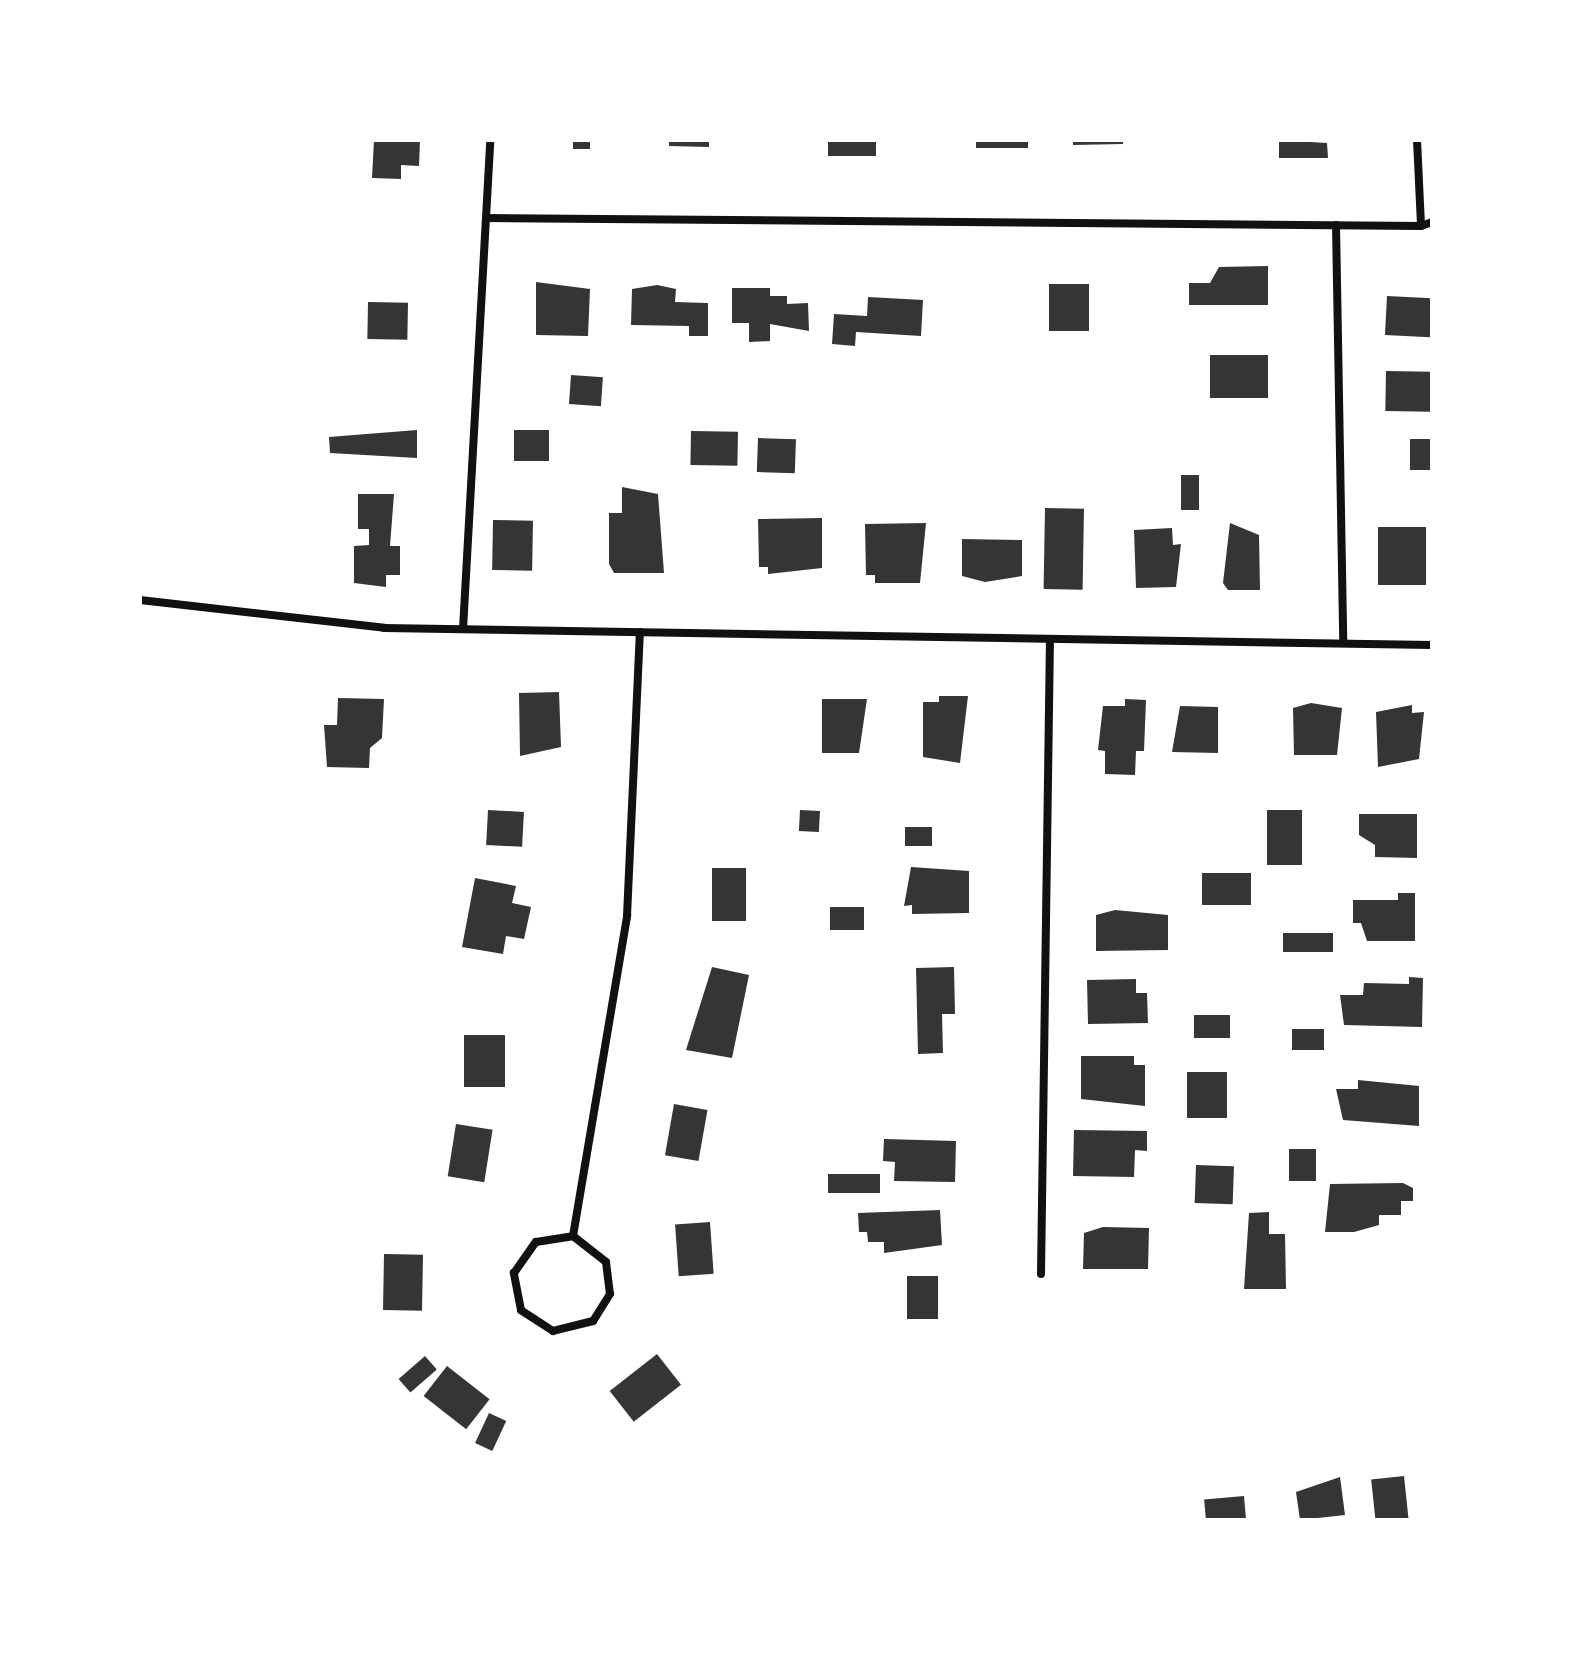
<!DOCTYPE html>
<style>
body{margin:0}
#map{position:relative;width:1572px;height:1660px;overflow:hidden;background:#fff;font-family:"Fira Sans",sans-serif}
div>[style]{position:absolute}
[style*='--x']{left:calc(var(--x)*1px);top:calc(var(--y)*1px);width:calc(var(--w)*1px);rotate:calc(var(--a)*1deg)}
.building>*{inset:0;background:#353535;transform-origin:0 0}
.minor>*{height:8px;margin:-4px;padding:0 4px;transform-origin:4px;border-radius:4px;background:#111}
span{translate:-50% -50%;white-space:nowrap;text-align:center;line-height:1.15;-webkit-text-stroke:6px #fff;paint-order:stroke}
.frame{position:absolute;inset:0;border:142px solid #fff;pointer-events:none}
</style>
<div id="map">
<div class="building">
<i style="clip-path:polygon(374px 140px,420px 140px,419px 166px,401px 165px,401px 179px,372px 178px)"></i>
<i style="left:573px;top:140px;width:17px;height:9px"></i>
<i style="clip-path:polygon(669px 140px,709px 140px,709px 147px,669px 146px)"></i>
<i style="left:828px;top:140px;width:48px;height:16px"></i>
<i style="left:976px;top:140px;width:52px;height:8px"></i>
<i style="clip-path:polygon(1073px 140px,1123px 140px,1123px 144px,1073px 145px)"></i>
<i style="clip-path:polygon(1279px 140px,1327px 143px,1328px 158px,1279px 158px)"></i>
<i style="clip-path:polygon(1268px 266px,1268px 305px,1189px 305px,1189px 283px,1210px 283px,1219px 267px)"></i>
<i style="clip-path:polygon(536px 282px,590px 289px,588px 336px,536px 335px)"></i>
<i style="left:1089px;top:284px;width:47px;height:40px;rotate:90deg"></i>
<i style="clip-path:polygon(657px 285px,676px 289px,675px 302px,708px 303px,708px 336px,689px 336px,689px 326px,631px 325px,632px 289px)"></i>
<i style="clip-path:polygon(732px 288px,770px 288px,770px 296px,787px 296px,787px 304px,808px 303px,809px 331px,770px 324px,770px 341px,749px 342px,749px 323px,732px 323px)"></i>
<i style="left:1387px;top:296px;width:45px;height:39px;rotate:3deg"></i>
<i style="clip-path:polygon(868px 297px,923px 300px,921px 336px,856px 332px,855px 346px,832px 344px,834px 314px,867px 316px)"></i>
<i style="left:368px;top:302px;width:40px;height:37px;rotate:1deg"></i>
<i style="left:1210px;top:355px;width:58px;height:43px"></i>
<i style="left:1386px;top:371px;width:46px;height:40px;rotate:1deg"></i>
<i style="left:571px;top:375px;width:32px;height:29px;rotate:4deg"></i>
<i style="clip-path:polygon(417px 430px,417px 458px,330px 453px,329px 437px)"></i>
<i style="left:514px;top:430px;width:35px;height:31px"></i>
<i style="left:691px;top:431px;width:47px;height:34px;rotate:1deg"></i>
<i style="left:758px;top:438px;width:38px;height:34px;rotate:2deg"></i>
<i style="left:1410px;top:439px;width:22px;height:31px"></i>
<i style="left:1181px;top:475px;width:18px;height:35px"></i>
<i style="clip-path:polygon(622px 487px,658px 494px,664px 573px,614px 573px,609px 564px,609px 513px,622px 513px)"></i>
<i style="clip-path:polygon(358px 494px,394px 494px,390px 546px,400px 546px,400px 575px,386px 575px,386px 587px,354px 583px,354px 546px,369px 545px,369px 529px,358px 529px)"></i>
<i style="left:1045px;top:508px;width:39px;height:81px;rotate:1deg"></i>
<i style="clip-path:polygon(822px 518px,822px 568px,768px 574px,768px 567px,759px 567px,758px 519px)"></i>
<i style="left:493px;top:520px;width:40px;height:50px;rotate:1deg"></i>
<i style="clip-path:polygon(926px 523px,920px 583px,875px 583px,875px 575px,866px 575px,865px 524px)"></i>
<i style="clip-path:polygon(1230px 523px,1259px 535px,1260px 590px,1228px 590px,1223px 583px)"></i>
<i style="left:1378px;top:527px;width:48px;height:58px"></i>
<i style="clip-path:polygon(1172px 528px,1173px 545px,1181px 544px,1176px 587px,1136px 588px,1134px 530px)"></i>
<i style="clip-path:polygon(962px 539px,1022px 540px,1022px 576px,985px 582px,962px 576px)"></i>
<i style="clip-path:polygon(559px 692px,561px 747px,520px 756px,519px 693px)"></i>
<i style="clip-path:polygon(939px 696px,968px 696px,960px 763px,923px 757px,923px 702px,939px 702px)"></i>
<i style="clip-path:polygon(338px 698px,384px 699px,382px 738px,370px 748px,369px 768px,327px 767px,324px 725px,337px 725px)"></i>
<i style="clip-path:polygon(822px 699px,867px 699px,859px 753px,822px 753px)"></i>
<i style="clip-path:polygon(1125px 699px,1146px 700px,1144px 751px,1136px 751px,1135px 775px,1105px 774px,1105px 751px,1098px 750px,1103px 706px,1125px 706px)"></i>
<i style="clip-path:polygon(1311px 703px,1342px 708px,1337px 755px,1294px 755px,1293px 708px)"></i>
<i style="clip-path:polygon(1412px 705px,1412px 713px,1424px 712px,1419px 759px,1378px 767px,1376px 712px)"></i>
<i style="clip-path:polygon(1180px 706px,1218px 707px,1218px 753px,1172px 752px)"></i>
<i style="left:488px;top:810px;width:36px;height:35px;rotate:3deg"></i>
<i style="left:800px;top:810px;width:20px;height:21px;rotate:3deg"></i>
<i style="left:1267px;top:810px;width:35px;height:55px"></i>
<i style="clip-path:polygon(1359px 814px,1417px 814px,1417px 858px,1375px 857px,1375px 845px,1359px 835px)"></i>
<i style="left:905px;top:827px;width:27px;height:19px"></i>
<i style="clip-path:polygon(911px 867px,969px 871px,969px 913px,912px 914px,912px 905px,904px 906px)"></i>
<i style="left:712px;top:868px;width:34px;height:53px"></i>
<i style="left:1202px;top:873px;width:49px;height:32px"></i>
<i style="clip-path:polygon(475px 878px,516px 886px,512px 903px,531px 907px,524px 939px,506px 936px,503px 954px,462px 947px)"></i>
<i style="clip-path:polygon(1398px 893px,1415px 893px,1415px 941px,1367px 941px,1361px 923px,1353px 923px,1353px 900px,1398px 900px)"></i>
<i style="left:830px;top:907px;width:34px;height:23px"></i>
<i style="clip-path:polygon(1115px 910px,1168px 915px,1168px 950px,1096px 951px,1096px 915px)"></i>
<i style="left:1283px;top:933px;width:50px;height:19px"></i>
<i style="clip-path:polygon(712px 967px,749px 975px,732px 1058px,686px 1050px)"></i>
<i style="clip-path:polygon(954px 967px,955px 1014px,942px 1014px,943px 1053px,918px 1054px,916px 968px)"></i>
<i style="clip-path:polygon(1409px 977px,1423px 978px,1422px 1027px,1344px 1025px,1340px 995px,1363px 995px,1364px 983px,1409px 984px)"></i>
<i style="clip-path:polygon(1136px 979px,1136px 993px,1147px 993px,1148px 1023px,1088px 1024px,1087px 980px)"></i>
<i style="left:1194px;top:1015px;width:36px;height:23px"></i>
<i style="left:1292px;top:1029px;width:32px;height:21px"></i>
<i style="left:464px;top:1035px;width:41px;height:52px"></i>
<i style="clip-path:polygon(1081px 1056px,1134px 1056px,1134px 1065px,1145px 1065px,1145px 1106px,1081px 1099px)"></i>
<i style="left:1187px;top:1072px;width:40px;height:46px"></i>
<i style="clip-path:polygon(1358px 1080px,1419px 1086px,1419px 1126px,1343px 1120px,1336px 1089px,1358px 1089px)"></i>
<i style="left:674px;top:1104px;width:34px;height:52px;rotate:10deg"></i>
<i style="left:456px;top:1124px;width:37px;height:53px;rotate:9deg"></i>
<i style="clip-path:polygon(1074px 1130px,1147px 1131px,1147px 1151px,1135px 1150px,1134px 1177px,1073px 1176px)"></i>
<i style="clip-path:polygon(884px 1139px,956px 1141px,955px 1182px,894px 1181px,895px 1162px,883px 1161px)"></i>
<i style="left:1289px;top:1149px;width:27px;height:32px"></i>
<i style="left:1196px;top:1165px;width:38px;height:38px;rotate:2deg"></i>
<i style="left:880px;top:1174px;width:19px;height:52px;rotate:90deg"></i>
<i style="clip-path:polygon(1403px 1183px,1413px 1188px,1413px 1201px,1401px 1201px,1401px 1215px,1379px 1215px,1379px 1225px,1354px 1232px,1325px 1232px,1330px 1184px)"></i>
<i style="clip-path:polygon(940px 1210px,942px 1245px,884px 1253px,884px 1242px,868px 1242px,867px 1232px,859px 1232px,858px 1213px)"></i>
<i style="clip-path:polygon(1269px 1212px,1269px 1234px,1285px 1234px,1286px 1289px,1244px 1289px,1249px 1213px)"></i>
<i style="left:710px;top:1222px;width:52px;height:35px;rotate:86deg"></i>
<i style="clip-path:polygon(1103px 1227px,1149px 1228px,1148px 1269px,1083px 1269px,1084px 1233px)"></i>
<i style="left:384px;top:1254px;width:39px;height:56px;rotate:1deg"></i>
<i style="left:907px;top:1276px;width:31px;height:43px"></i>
<i style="left:657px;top:1354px;width:39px;height:60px;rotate:52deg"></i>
<i style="left:425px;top:1356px;width:18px;height:35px;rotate:49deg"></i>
<i style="left:447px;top:1366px;width:54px;height:38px;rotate:38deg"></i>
<i style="left:489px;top:1413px;width:19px;height:33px;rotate:25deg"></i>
<i style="left:1404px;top:1476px;width:44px;height:33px;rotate:84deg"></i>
<i style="clip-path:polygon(1340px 1477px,1345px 1515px,1300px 1520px,1296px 1492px)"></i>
<i style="left:1244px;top:1496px;width:24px;height:40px;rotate:85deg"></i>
</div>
<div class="minor">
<i style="--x:1417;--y:140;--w:86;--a:87.3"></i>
<i style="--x:1421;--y:226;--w:12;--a:-20"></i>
<i style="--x:487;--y:218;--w:934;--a:0.49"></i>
<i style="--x:1336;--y:225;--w:418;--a:89"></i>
<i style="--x:140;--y:600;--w:246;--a:6.5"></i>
<i style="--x:384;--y:628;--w:1048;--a:0.93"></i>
<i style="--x:463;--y:629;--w:490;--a:-86.8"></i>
<i style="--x:573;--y:1236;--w:42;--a:38.2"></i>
<i style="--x:606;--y:1262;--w:32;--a:83"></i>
<i style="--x:610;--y:1294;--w:32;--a:122"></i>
<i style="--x:593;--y:1321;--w:41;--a:166"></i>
<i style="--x:553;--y:1331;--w:38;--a:-147"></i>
<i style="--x:521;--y:1310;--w:38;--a:-101"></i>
<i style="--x:514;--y:1273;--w:38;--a:-55"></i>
<i style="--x:536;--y:1242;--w:37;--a:-9"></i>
<i style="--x:573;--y:1236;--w:325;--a:-80.4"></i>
<i style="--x:627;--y:916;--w:284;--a:-87.4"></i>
<i style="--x:1041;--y:1274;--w:635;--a:-89.19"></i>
</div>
<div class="frame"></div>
</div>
